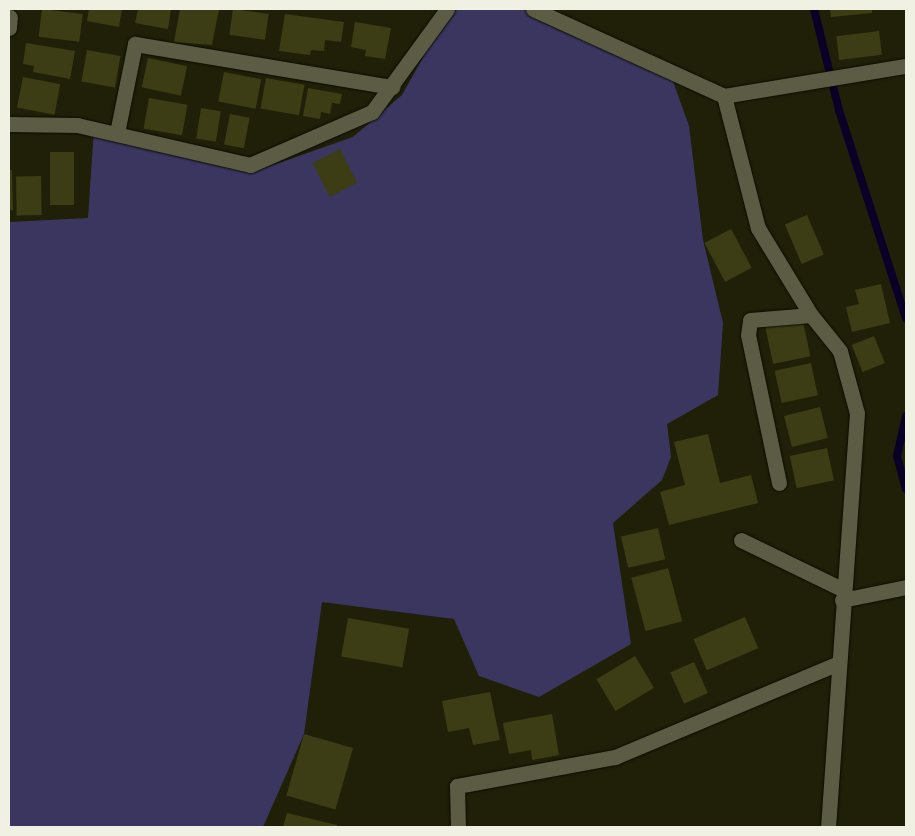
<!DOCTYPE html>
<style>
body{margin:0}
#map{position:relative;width:915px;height:836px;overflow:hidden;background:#202009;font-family:Mulish,sans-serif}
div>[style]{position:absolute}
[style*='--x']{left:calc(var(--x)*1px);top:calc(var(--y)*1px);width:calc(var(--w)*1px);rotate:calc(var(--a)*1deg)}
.green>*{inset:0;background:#3b365f}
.stream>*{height:8px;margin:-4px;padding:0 4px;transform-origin:4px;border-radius:4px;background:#0a0027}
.building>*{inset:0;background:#3c3d14;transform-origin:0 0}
.roads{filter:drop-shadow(0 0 1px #0a0a00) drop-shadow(0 0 1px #0a0a00)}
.minor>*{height:15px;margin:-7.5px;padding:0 7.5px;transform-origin:7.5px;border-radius:7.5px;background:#5b5c43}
span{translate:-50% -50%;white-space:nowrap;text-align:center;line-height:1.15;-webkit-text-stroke:4px #171702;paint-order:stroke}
.frame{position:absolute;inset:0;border:10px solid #f0f1e3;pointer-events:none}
</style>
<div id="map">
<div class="green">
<i style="clip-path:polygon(450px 9px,527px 9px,670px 73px,689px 126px,703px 240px,723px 323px,718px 395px,667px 424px,671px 457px,662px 480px,613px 523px,631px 644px,539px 697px,479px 676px,454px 619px,322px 602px,304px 734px,263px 827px,9px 827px,9px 222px,88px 218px,94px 129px,259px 170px,353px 137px,402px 95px)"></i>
</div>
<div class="stream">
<i style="--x:814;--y:9;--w:104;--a:76.1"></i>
<i style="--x:839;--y:110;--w:219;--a:72.2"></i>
<i style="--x:906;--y:416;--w:41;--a:102.7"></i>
<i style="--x:897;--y:456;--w:34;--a:75"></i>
</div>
<div class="building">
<i style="left:42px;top:9px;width:41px;height:28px;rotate:7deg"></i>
<i style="clip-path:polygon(89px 9px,122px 9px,119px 27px,87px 21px)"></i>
<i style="clip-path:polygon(138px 9px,171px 9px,168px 29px,135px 23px)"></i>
<i style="clip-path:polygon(180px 9px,219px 9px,212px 45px,174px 42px)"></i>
<i style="left:233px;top:9px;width:36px;height:26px;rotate:8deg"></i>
<i style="clip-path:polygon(830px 9px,872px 9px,872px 13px,831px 17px)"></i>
<i style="clip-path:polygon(285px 14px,344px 22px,341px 42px,325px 40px,324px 51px,311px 50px,310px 55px,279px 51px)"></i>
<i style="clip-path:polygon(355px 22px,391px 28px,385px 59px,365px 56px,366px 50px,351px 47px)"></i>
<i style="left:879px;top:31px;width:24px;height:43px;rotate:83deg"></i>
<i style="clip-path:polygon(26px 43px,75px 51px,70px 79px,33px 72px,34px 66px,23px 64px)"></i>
<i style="left:87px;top:50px;width:34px;height:32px;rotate:10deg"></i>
<i style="left:148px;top:58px;width:40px;height:30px;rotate:12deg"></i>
<i style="left:224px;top:72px;width:38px;height:30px;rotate:11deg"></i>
<i style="left:23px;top:77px;width:38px;height:31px;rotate:11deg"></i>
<i style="left:266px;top:78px;width:39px;height:31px;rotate:10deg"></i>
<i style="clip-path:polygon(308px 88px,342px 94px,340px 104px,332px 103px,330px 114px,321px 112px,320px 119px,303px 116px)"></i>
<i style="left:149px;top:98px;width:39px;height:31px;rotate:10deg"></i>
<i style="left:201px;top:108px;width:20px;height:31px;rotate:9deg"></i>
<i style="left:230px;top:114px;width:20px;height:31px;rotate:11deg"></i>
<i style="left:340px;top:149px;width:38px;height:31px;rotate:63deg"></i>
<i style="left:50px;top:152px;width:24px;height:53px"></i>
<i style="clip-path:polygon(9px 170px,12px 170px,13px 210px,9px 210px)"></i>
<i style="left:41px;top:176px;width:39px;height:25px;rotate:89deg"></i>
<i style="left:807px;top:215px;width:43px;height:24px;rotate:67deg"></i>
<i style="left:731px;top:229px;width:44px;height:30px;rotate:62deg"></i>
<i style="clip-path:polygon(881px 284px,890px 323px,852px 332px,846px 307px,859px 304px,855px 290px)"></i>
<i style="left:802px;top:317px;width:40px;height:38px;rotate:78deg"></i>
<i style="left:874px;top:336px;width:29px;height:24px;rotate:68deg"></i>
<i style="left:811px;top:363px;width:33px;height:37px;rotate:78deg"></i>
<i style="left:820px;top:407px;width:32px;height:37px;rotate:76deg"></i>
<i style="clip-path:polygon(708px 434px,720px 483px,751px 475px,758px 503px,669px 525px,660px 492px,685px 485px,674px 442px)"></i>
<i style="left:827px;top:448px;width:33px;height:38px;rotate:78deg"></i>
<i style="left:658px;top:528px;width:32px;height:38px;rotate:77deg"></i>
<i style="left:668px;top:568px;width:55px;height:38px;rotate:75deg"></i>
<i style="left:745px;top:617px;width:34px;height:56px;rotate:67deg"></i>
<i style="left:348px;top:618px;width:62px;height:39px;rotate:10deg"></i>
<i style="left:635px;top:656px;width:37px;height:45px;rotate:59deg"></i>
<i style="left:694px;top:662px;width:34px;height:26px;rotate:66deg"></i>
<i style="clip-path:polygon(490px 692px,500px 740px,473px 745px,469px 728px,448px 732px,442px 701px)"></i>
<i style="clip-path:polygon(552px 714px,559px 755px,532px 760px,531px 750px,509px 754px,503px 723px)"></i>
<i style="left:304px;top:734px;width:51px;height:64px;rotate:16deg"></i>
<i style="clip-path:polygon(287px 813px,337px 825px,337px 827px,283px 827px)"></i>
</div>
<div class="roads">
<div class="minor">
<i style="--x:533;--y:9;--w:210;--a:24.5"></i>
<i style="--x:724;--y:96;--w:136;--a:75.6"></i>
<i style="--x:758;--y:228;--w:102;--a:58.7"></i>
<i style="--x:811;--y:315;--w:46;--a:51.1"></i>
<i style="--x:840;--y:351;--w:64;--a:74.7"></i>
<i style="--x:857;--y:413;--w:415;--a:94"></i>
<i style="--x:9;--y:28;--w:11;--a:-85"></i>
<i style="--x:724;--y:96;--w:184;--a:-9.4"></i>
<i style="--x:9;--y:124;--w:68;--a:0.8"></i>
<i style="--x:77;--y:125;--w:178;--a:13"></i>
<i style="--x:250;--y:165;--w:133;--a:-23.5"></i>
<i style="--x:372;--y:112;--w:127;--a:-53.9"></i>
<i style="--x:117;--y:133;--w:91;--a:-78.6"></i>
<i style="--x:135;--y:44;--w:261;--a:9.5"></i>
<i style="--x:779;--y:483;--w:151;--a:-101.8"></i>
<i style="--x:748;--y:335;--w:15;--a:-82"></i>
<i style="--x:750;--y:320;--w:61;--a:-4.7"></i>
<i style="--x:741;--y:540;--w:112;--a:25.9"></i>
<i style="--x:842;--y:600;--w:65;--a:-11.5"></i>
<i style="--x:458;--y:827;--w:41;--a:-91.4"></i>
<i style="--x:457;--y:786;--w:161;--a:-10.4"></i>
<i style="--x:615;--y:757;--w:240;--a:-22.8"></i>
</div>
</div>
<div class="frame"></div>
</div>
